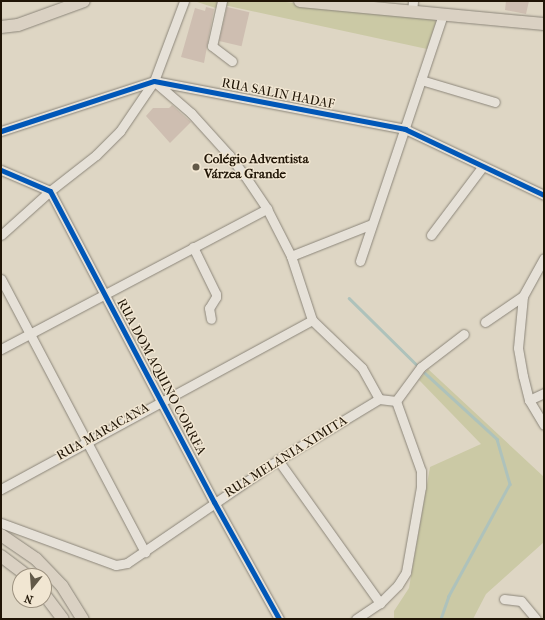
<!DOCTYPE html>
<meta charset="utf-8">
<style>
body{margin:0}
#map{position:relative;width:545px;height:620px;overflow:hidden;background:#ded6c4;font-family:"IM FELL French Canon",serif}
div>[style]{position:absolute}
[style*='--x']{left:calc(var(--x)*1px);top:calc(var(--y)*1px);width:calc(var(--w)*1px);rotate:calc(var(--a)*1deg)}
.green>*{inset:0;background:#cbc9a5}
.stream>*{height:2.5px;margin:-1.25px;padding:0 1.25px;transform-origin:1.25px;border-radius:1.25px;background:#aec2bb}
.building>*{inset:0;background:#cebeb1;transform-origin:0 0}
.roads{filter:drop-shadow(0 0 1px #8c867a) drop-shadow(0 0 1px #8c867a)}
.minor>*{height:9px;margin:-4.5px;padding:0 4.5px;transform-origin:4.5px;border-radius:4.5px;background:#e6e1d8}
.major>*{height:12px;margin:-6px;padding:0 6px;transform-origin:6px;border-radius:6px;background:#dad1c3}
.cycleway>*{height:5px;margin:-2.5px;padding:0 2.5px;transform-origin:2.5px;border-radius:2.5px;background:#0057b8}
.dots>*{width:11px;height:11px;translate:-50% -50%;box-sizing:border-box;border:2px solid #f1e6d2;border-radius:50%}
span{translate:-50% -50%;white-space:nowrap;text-align:center;line-height:1.15;-webkit-text-stroke:3px #f1e6d2;paint-order:stroke}
.street-label{font-size:13px;color:#201506}
.poi-label{font-size:13px;color:#201506;font-weight:700}
.left{translate:0 -50%;text-align:left}
.frame{position:absolute;inset:0;border:2px solid #201506;pointer-events:none}
.north{position:absolute;left:12px;top:568px;width:40px;height:40px;box-sizing:border-box;background:#f1e6d2;border:1px solid #9d9280;border-radius:50%;rotate:197deg;font-size:11px;font-weight:700;line-height:16px;text-align:center;color:#201506}
.north::after{content:'';display:block;margin:auto;width:14px;height:18px;background:#625948;clip-path:polygon(50% 0,100% 100%,50% 72%,0 100%)}
</style>
<div id="map">
<div class="green">
<i style="clip-path:polygon(194px 1px,276px 1px,432px 17px,436px 22px,427px 49px,224px 5px,222px 10px)"></i>
<i style="clip-path:polygon(428px 369px,544px 477px,544px 542px,486px 594px,473px 619px,394px 619px,394px 611px,409px 588px,430px 467px,481px 444px,419px 380px)"></i>
</div>
<div class="stream">
<i style="--x:349;--y:298;--w:94;--a:44.6"></i>
<i style="--x:425;--y:373;--w:98;--a:42.5"></i>
<i style="--x:497;--y:439;--w:47;--a:73.9"></i>
<i style="--x:510;--y:484;--w:128;--a:118.6"></i>
<i style="--x:449;--y:596;--w:24;--a:109"></i>
</div>
<div class="building">
<i style="clip-path:polygon(506px 1px,529px 1px,526px 14px,505px 10px)"></i>
<i style="clip-path:polygon(206px 7px,214px 9px,204px 63px,181px 57px,195px 8px,205px 11px)"></i>
<i style="left:227px;top:7px;width:23px;height:35px;rotate:13deg"></i>
<i style="clip-path:polygon(172px 105px,191px 122px,170px 143px,146px 116px,153px 108px,169px 108px)"></i>
</div>
<div class="roads">
<div class="minor">
<i style="--x:222;--y:1;--w:46;--a:102.5"></i>
<i style="--x:212;--y:46;--w:25;--a:37"></i>
<i style="--x:412;--y:11;--w:10;--a:-84"></i>
<i style="--x:421;--y:80;--w:77;--a:16.6"></i>
<i style="--x:155;--y:82;--w:48;--a:40.7"></i>
<i style="--x:191;--y:113;--w:57;--a:47.9"></i>
<i style="--x:229;--y:155;--w:26;--a:53"></i>
<i style="--x:245;--y:176;--w:40;--a:56"></i>
<i style="--x:267;--y:209;--w:53;--a:62.9"></i>
<i style="--x:291;--y:256;--w:67;--a:71.8"></i>
<i style="--x:312;--y:320;--w:69;--a:43.8"></i>
<i style="--x:362;--y:368;--w:35;--a:61"></i>
<i style="--x:1;--y:131;--w:161;--a:-18.1"></i>
<i style="--x:154;--y:81;--w:256;--a:10.8"></i>
<i style="--x:405;--y:129;--w:154;--a:25.4"></i>
<i style="--x:1;--y:170;--w:53;--a:23.2"></i>
<i style="--x:50;--y:191;--w:352;--a:62.2"></i>
<i style="--x:214;--y:502;--w:134;--a:60.9"></i>
<i style="--x:1;--y:235;--w:66;--a:-41.9"></i>
<i style="--x:50;--y:191;--w:58;--a:-38"></i>
<i style="--x:96;--y:155;--w:34;--a:-45"></i>
<i style="--x:120;--y:131;--w:60;--a:-55.8"></i>
<i style="--x:154;--y:81;--w:85;--a:-69.4"></i>
<i style="--x:431;--y:235;--w:86;--a:-53"></i>
<i style="--x:193;--y:247;--w:52;--a:63.9"></i>
<i style="--x:216;--y:294;--w:3;--a:90"></i>
<i style="--x:216;--y:297;--w:13;--a:122"></i>
<i style="--x:209;--y:308;--w:11;--a:80"></i>
<i style="--x:291;--y:256;--w:87;--a:-21.6"></i>
<i style="--x:360;--y:261;--w:260;--a:-71.4"></i>
<i style="--x:1;--y:279;--w:309;--a:62.2"></i>
<i style="--x:523;--y:296;--w:52;--a:95.5"></i>
<i style="--x:518;--y:348;--w:28;--a:80"></i>
<i style="--x:523;--y:376;--w:25;--a:76"></i>
<i style="--x:529;--y:400;--w:29;--a:59"></i>
<i style="--x:485;--y:322;--w:46;--a:-34.4"></i>
<i style="--x:523;--y:296;--w:43;--a:-61.1"></i>
<i style="--x:1;--y:349;--w:301;--a:-27.8"></i>
<i style="--x:529;--y:400;--w:17;--a:-25"></i>
<i style="--x:396;--y:401;--w:42;--a:-53.7"></i>
<i style="--x:421;--y:367;--w:54;--a:-37.5"></i>
<i style="--x:278;--y:460;--w:176;--a:54.5"></i>
<i style="--x:1;--y:489;--w:354;--a:-28.5"></i>
<i style="--x:1;--y:523;--w:122;--a:20.1"></i>
<i style="--x:116;--y:565;--w:11;--a:-10"></i>
<i style="--x:127;--y:563;--w:183;--a:-34.3"></i>
<i style="--x:278;--y:460;--w:118;--a:-31.1"></i>
<i style="--x:504;--y:599;--w:17;--a:7"></i>
<i style="--x:521;--y:601;--w:23;--a:50"></i>
<i style="--x:356;--y:619;--w:29;--a:-34"></i>
<i style="--x:380;--y:603;--w:25;--a:-45"></i>
<i style="--x:398;--y:585;--w:15;--a:-58"></i>
<i style="--x:406;--y:572;--w:86;--a:-80"></i>
<i style="--x:421;--y:487;--w:16;--a:-90"></i>
<i style="--x:421;--y:471;--w:74;--a:-109.7"></i>
<i style="--x:396;--y:401;--w:17;--a:-173"></i>
</div>
<div class="major">
<i style="--x:300;--y:1;--w:245;--a:5.4"></i>
<i style="--x:1;--y:27;--w:17;--a:-7"></i>
<i style="--x:18;--y:25;--w:70;--a:-20"></i>
<i style="--x:1;--y:535;--w:42;--a:34.4"></i>
<i style="--x:36;--y:559;--w:37;--a:46"></i>
<i style="--x:62;--y:586;--w:39;--a:58"></i>
<i style="--x:1;--y:556;--w:34;--a:37"></i>
<i style="--x:44;--y:594;--w:31;--a:53"></i>
</div>
</div>
<div class="cycleway">
<i style="--x:1;--y:131;--w:161;--a:-18.1"></i>
<i style="--x:154;--y:81;--w:256;--a:10.8"></i>
<i style="--x:405;--y:129;--w:154;--a:25.4"></i>
<i style="--x:1;--y:170;--w:53;--a:23.2"></i>
<i style="--x:50;--y:191;--w:352;--a:62.2"></i>
<i style="--x:214;--y:502;--w:134;--a:60.9"></i>
</div>
<div class="dots">
<i style="left:196px;top:167px;background:#625948"></i>
</div>
<div class="street-label">
<span style="left:278px;top:94px;rotate:11deg">RUA SALIN HADAF</span>
<span style="left:161px;top:377px;rotate:62deg">RUA DOM AQUINO CORREA</span>
<span style="left:103px;top:432px;rotate:-29deg">RUA MARACANA</span>
<span style="left:286px;top:457px;rotate:-32deg">RUA MELANIA XIMITA</span>
</div>
<div class="poi-label">
<span class="left" style="left:204px;top:167px">Colégio Adventista<br>Várzea Grande</span>
</div>
<div class="frame"></div>
<div class="north">N</div>
</div>
